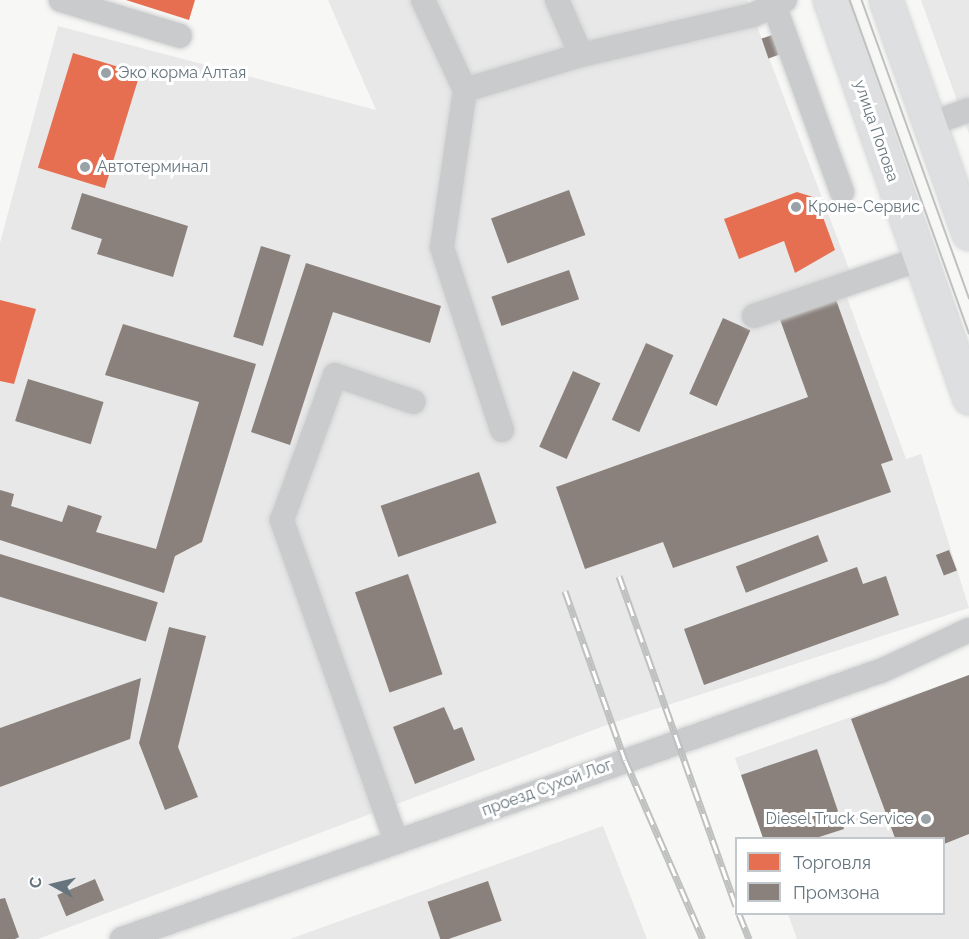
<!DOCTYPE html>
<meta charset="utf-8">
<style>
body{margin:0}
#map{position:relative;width:969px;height:939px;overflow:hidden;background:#f7f7f6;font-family:Raleway,sans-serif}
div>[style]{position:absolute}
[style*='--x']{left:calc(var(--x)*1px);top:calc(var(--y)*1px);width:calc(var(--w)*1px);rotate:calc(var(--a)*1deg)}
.built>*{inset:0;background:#e7e8e7}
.shops>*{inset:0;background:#e76f51;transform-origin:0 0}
.industry>*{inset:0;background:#8a817c;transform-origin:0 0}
.roads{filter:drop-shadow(0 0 2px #d2d3d3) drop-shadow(0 0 2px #d2d3d3)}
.minor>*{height:24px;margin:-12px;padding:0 12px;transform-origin:12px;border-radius:12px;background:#c9cbcc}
.major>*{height:32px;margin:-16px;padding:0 16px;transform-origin:16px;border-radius:16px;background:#dedfe0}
.tram>*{height:1.5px;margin:-0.75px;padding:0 0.75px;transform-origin:0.75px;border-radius:0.75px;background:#bfc1c1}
.rail>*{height:7px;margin-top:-3.5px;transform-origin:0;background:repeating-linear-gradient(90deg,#fff 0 14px,#bfc1c1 0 28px);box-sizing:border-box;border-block:2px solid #bfc1c1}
.dots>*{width:16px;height:16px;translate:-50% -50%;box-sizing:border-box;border:3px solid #fff;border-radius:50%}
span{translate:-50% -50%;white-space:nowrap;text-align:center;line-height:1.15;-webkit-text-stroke:6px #fff;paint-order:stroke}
.poi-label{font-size:16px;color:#66757d}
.left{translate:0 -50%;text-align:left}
.right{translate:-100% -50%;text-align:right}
.street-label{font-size:16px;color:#66757d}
.legend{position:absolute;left:735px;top:837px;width:210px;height:78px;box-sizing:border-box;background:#fff;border:2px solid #c2c8cb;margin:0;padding:8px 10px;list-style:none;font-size:18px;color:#66757d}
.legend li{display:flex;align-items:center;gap:12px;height:30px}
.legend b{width:30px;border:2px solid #c2c8cb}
.north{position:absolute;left:24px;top:855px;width:60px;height:60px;-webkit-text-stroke:4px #fff;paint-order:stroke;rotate:278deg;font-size:16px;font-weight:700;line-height:24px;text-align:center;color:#66757d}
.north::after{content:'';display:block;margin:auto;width:21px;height:27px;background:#66757d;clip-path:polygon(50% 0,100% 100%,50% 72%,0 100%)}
</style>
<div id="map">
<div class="built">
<i style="clip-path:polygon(328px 0,747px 0,851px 274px,845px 292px,906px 459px,921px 454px,969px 608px,612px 723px,38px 939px,0 939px,0 243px,58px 26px,376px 110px)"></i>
<i style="clip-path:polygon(921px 0,969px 0,969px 134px)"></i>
<i style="clip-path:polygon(969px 675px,969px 939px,797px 939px,788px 914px,944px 914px,944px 838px,763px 838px,735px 758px)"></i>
<i style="clip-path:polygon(603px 826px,647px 939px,290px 939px)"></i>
</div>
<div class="shops">
<i style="clip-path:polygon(126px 0,195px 0,189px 20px)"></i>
<i style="left:73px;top:53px;width:70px;height:120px;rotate:17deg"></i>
<i style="clip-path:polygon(797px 192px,816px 198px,835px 250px,795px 273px,784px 241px,739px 259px,724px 219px)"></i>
<i style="clip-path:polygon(0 300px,36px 309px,14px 384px,0 381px)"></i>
</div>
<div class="industry">
<i style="left:772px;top:35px;width:21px;height:11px;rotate:71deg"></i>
<i style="left:569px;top:190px;width:48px;height:83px;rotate:70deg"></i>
<i style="clip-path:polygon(82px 193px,188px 226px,173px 277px,97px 254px,102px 239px,71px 229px)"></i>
<i style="left:261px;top:246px;width:31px;height:95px;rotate:17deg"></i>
<i style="clip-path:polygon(306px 263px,441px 306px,430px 343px,333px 312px,290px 445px,251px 432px)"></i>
<i style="left:569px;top:270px;width:31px;height:82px;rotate:71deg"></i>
<i style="clip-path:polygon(834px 294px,893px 460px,881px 464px,891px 492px,673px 568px,663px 542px,585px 569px,556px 487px,808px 397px,778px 314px)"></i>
<i style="left:723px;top:318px;width:30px;height:83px;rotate:24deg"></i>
<i style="clip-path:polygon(123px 324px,256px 364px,202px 542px,175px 556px,164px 593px,0 540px,0 490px,14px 494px,11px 506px,62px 522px,68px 505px,102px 516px,96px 532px,156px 549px,199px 402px,105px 375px)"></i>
<i style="left:646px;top:343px;width:30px;height:84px;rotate:24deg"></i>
<i style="left:573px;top:371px;width:30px;height:83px;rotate:24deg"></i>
<i style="left:28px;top:379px;width:79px;height:44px;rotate:17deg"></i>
<i style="left:479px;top:472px;width:54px;height:104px;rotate:71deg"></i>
<i style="left:818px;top:535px;width:28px;height:88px;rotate:69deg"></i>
<i style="left:949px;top:550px;width:22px;height:14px;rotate:69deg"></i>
<i style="left:0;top:554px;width:165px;height:41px;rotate:17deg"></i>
<i style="clip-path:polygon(857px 567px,863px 584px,886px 576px,899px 615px,704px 685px,684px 629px)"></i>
<i style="left:408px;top:574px;width:106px;height:56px;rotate:71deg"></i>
<i style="clip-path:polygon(169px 627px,206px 636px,178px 747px,198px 797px,165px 810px,139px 743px)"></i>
<i style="clip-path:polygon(969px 675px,969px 834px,944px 844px,944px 838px,895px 838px,851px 719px)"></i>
<i style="clip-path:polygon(141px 678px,130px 739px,0 787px,0 728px)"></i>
<i style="clip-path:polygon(444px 707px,454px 730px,462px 727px,475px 760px,415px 784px,393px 727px)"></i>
<i style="clip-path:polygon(817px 749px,844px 829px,816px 838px,763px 838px,741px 775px)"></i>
<i style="left:95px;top:879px;width:23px;height:41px;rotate:67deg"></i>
<i style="left:488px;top:881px;width:42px;height:64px;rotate:71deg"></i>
<i style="clip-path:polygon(5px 898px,19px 937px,15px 939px,0 939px,0 899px)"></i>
</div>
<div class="roads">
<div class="minor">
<i style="--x:61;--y:0;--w:124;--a:16.8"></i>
<i style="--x:423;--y:0;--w:99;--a:65"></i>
<i style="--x:557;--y:0;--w:60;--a:66.4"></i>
<i style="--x:774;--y:5;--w:199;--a:70"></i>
<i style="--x:930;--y:124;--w:41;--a:-19.7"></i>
<i style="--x:754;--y:316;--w:176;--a:-19"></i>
<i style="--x:502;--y:430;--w:193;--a:-108.2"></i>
<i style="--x:442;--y:247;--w:159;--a:-81.7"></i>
<i style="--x:465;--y:90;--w:121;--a:-16.8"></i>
<i style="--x:581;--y:55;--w:177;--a:-13.1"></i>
<i style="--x:753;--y:15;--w:35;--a:-25"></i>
<i style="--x:396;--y:841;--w:341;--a:-109.6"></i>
<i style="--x:282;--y:520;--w:154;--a:-69.9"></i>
<i style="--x:335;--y:375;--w:83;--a:18.9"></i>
<i style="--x:122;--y:939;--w:807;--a:-19.47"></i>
<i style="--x:883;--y:670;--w:95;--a:-24.9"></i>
</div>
<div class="major">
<i style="--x:830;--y:0;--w:422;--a:70.7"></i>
<i style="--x:886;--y:0;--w:248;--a:70.5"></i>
</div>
</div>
<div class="tram">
<i style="--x:850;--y:0;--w:354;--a:70.3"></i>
<i style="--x:862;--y:0;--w:317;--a:70.2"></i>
</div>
<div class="rail">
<i style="--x:619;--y:576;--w:350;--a:70.5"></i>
<i style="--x:565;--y:591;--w:179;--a:70.5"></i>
<i style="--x:625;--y:760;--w:195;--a:66.5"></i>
<i style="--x:739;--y:914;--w:27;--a:68"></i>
</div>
<div class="dots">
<i style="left:106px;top:73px;background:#99a2a7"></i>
<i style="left:85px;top:167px;background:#99a2a7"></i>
<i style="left:796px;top:207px;background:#99a2a7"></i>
<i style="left:926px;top:819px;background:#99a2a7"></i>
</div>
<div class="poi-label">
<span class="left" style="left:118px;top:73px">Эко корма Алтая</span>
<span class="left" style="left:97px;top:167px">Автотерминал</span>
<span class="left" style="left:808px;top:207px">Кроне-Сервис</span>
<span class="right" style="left:914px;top:819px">Diesel Truck Service</span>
</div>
<div class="street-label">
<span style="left:876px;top:131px;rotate:71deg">улица Попова</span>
<span style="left:547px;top:788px;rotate:-20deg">проезд Сухой Лог</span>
</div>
<ul class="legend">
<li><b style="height:16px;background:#e76f51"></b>Торговля</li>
<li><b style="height:16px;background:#8a817c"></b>Промзона</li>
</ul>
<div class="north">С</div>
</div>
